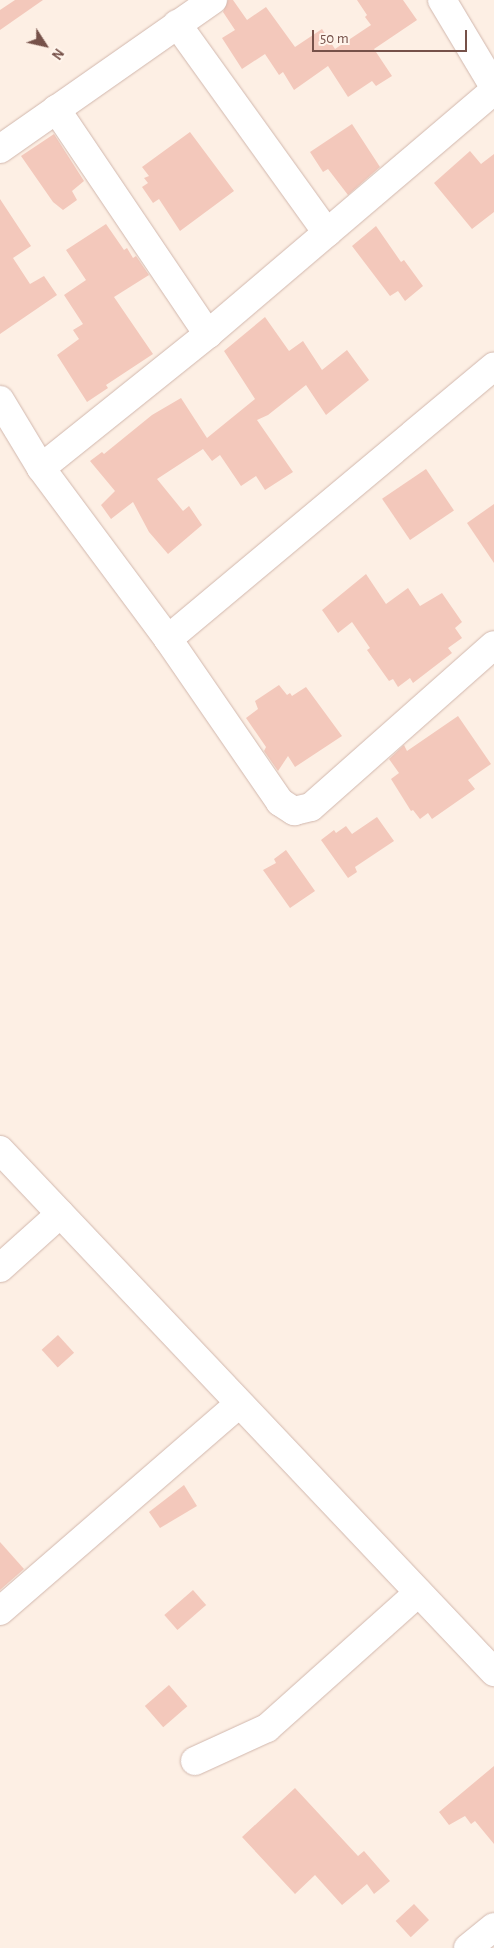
<!DOCTYPE html>
<style>
body{margin:0}
#map{position:relative;width:494px;height:1948px;overflow:hidden;background:#fdefe4;font-family:"Alegreya Sans",sans-serif}
div>[style]{position:absolute}
[style*='--x']{left:calc(var(--x)*1px);top:calc(var(--y)*1px);width:calc(var(--w)*1px);rotate:calc(var(--a)*1deg)}
.building>*{inset:0;background:#f3c8bb;transform-origin:0 0}
.roads{filter:drop-shadow(0 0 1px #d1b7ad) drop-shadow(0 0 1px #d1b7ad)}
.minor>*{height:28px;margin:-14px;padding:0 14px;transform-origin:14px;border-radius:14px;background:#fff}
span{translate:-50% -50%;white-space:nowrap;text-align:center;line-height:1.15;-webkit-text-stroke:4px #fff4eb;paint-order:stroke}
.north{position:absolute;left:20px;top:20px;width:50px;height:50px;-webkit-text-stroke:4px #fff4eb;paint-order:stroke;rotate:125deg;font-size:14px;font-weight:700;line-height:20px;text-align:center;color:#765149}
.north::after{content:'';display:block;margin:auto;width:18px;height:22px;background:#765149;clip-path:polygon(50% 0,100% 100%,50% 72%,0 100%)}
.scale{position:absolute;left:312px;top:30px;width:155px;height:22px;box-sizing:border-box;border:2px solid #765149;border-top:0;padding-left:6px;font-size:15px;line-height:18px;white-space:nowrap;color:#765149;-webkit-text-stroke:4px #fff4eb;paint-order:stroke}
</style>
<div id="map">
<div class="building">
<i style="clip-path:polygon(15px 0,43px 0,0 30px,0 10px)"></i>
<i style="clip-path:polygon(228px 0,233px 0,247px 20px,266px 7px,295px 47px,322px 29px,335px 49px,371px 25px,365px 17px,367px 15px,357px 0,403px 0,417px 20px,374px 49px,392px 76px,376px 86px,372px 81px,348px 97px,328px 66px,294px 90px,283px 72px,279px 75px,265px 54px,242px 69px,222px 38px,235px 30px,223px 12px)"></i>
<i style="clip-path:polygon(352px 124px,380px 167px,348px 195px,328px 169px,323px 172px,310px 152px)"></i>
<i style="clip-path:polygon(190px 132px,234px 191px,180px 231px,159px 199px,153px 203px,142px 187px,148px 183px,144px 178px,149px 176px,142px 167px)"></i>
<i style="clip-path:polygon(54px 134px,84px 181px,72px 191px,77px 200px,63px 210px,53px 202px,21px 156px)"></i>
<i style="clip-path:polygon(470px 151px,481px 164px,494px 154px,494px 212px,472px 229px,434px 183px)"></i>
<i style="clip-path:polygon(0 199px,31px 246px,13px 258px,30px 284px,44px 276px,57px 295px,0 334px)"></i>
<i style="clip-path:polygon(106px 224px,124px 250px,127px 248px,133px 258px,136px 256px,149px 275px,114px 297px,153px 354px,106px 385px,108px 388px,87px 402px,57px 355px,79px 339px,73px 330px,83px 324px,64px 295px,86px 280px,66px 250px)"></i>
<i style="clip-path:polygon(376px 226px,401px 262px,404px 260px,423px 286px,405px 301px,398px 291px,390px 296px,352px 246px)"></i>
<i style="clip-path:polygon(265px 317px,289px 351px,303px 341px,322px 370px,347px 350px,369px 380px,326px 415px,306px 385px,268px 415px,257px 420px,293px 472px,265px 490px,256px 476px,241px 486px,220px 455px,212px 461px,203px 449px,157px 479px,183px 511px,189px 506px,202px 525px,168px 554px,149px 532px,133px 502px,111px 519px,101px 505px,115px 491px,90px 461px,102px 452px,104px 454px,152px 415px,181px 398px,207px 438px,255px 399px,224px 351px)"></i>
<i style="left:426px;top:469px;width:50px;height:53px;rotate:56deg"></i>
<i style="clip-path:polygon(494px 504px,494px 563px,467px 523px)"></i>
<i style="clip-path:polygon(366px 574px,386px 604px,408px 588px,420px 606px,442px 593px,462px 622px,455px 628px,462px 638px,448px 648px,452px 653px,413px 683px,410px 678px,398px 687px,393px 679px,389px 681px,367px 650px,370px 648px,352px 622px,338px 633px,322px 610px)"></i>
<i style="clip-path:polygon(279px 685px,287px 695px,290px 693px,292px 696px,306px 687px,342px 736px,295px 767px,288px 756px,278px 771px,264px 751px,266px 747px,246px 718px,258px 709px,255px 701px)"></i>
<i style="clip-path:polygon(458px 716px,491px 764px,468px 780px,475px 789px,432px 819px,428px 813px,420px 819px,413px 810px,411px 811px,391px 779px,399px 773px,389px 759px,404px 745px,407px 751px)"></i>
<i style="clip-path:polygon(377px 817px,394px 841px,355px 867px,357px 872px,348px 878px,321px 840px,334px 830px,336px 833px,346px 826px,352px 834px)"></i>
<i style="clip-path:polygon(286px 850px,315px 891px,290px 908px,263px 870px,276px 863px,274px 859px)"></i>
<i style="left:58px;top:1335px;width:24px;height:22px;rotate:48deg"></i>
<i style="clip-path:polygon(184px 1485px,197px 1506px,160px 1528px,149px 1512px)"></i>
<i style="clip-path:polygon(0 1542px,24px 1569px,0 1590px)"></i>
<i style="left:193px;top:1590px;width:20px;height:38px;rotate:49deg"></i>
<i style="left:169px;top:1685px;width:28px;height:32px;rotate:49deg"></i>
<i style="clip-path:polygon(494px 1766px,494px 1844px,475px 1821px,471px 1824px,465px 1816px,449px 1825px,439px 1812px)"></i>
<i style="clip-path:polygon(295px 1788px,358px 1856px,364px 1851px,390px 1881px,374px 1894px,367px 1884px,342px 1905px,315px 1875px,295px 1894px,242px 1837px)"></i>
<i style="left:414px;top:1904px;width:22px;height:25px;rotate:47deg"></i>
</div>
<div class="roads">
<div class="minor">
<i style="--x:442;--y:0;--w:101;--a:59.1"></i>
<i style="--x:177;--y:24;--w:257;--a:54.3"></i>
<i style="--x:56;--y:109;--w:272;--a:56"></i>
<i style="--x:0;--y:149;--w:260;--a:-35"></i>
<i style="--x:0;--y:400;--w:79;--a:58.9"></i>
<i style="--x:41;--y:468;--w:213;--a:53.4"></i>
<i style="--x:168;--y:639;--w:198;--a:55.5"></i>
<i style="--x:280;--y:802;--w:17;--a:33"></i>
<i style="--x:294;--y:811;--w:17;--a:-13"></i>
<i style="--x:311;--y:807;--w:244;--a:-41.5"></i>
<i style="--x:41;--y:468;--w:214;--a:-38.7"></i>
<i style="--x:208;--y:334;--w:375;--a:-40.4"></i>
<i style="--x:168;--y:639;--w:425;--a:-39.9"></i>
<i style="--x:0;--y:1150;--w:719;--a:46.58"></i>
<i style="--x:0;--y:1268;--w:81;--a:-42"></i>
<i style="--x:0;--y:1611;--w:316;--a:-40.9"></i>
<i style="--x:195;--y:1761;--w:79;--a:-24.6"></i>
<i style="--x:267;--y:1728;--w:203;--a:-41.8"></i>
<i style="--x:468;--y:1948;--w:33;--a:-39"></i>
</div>
</div>
<div class="north">N</div>
<div class="scale">50 m</div>
</div>
